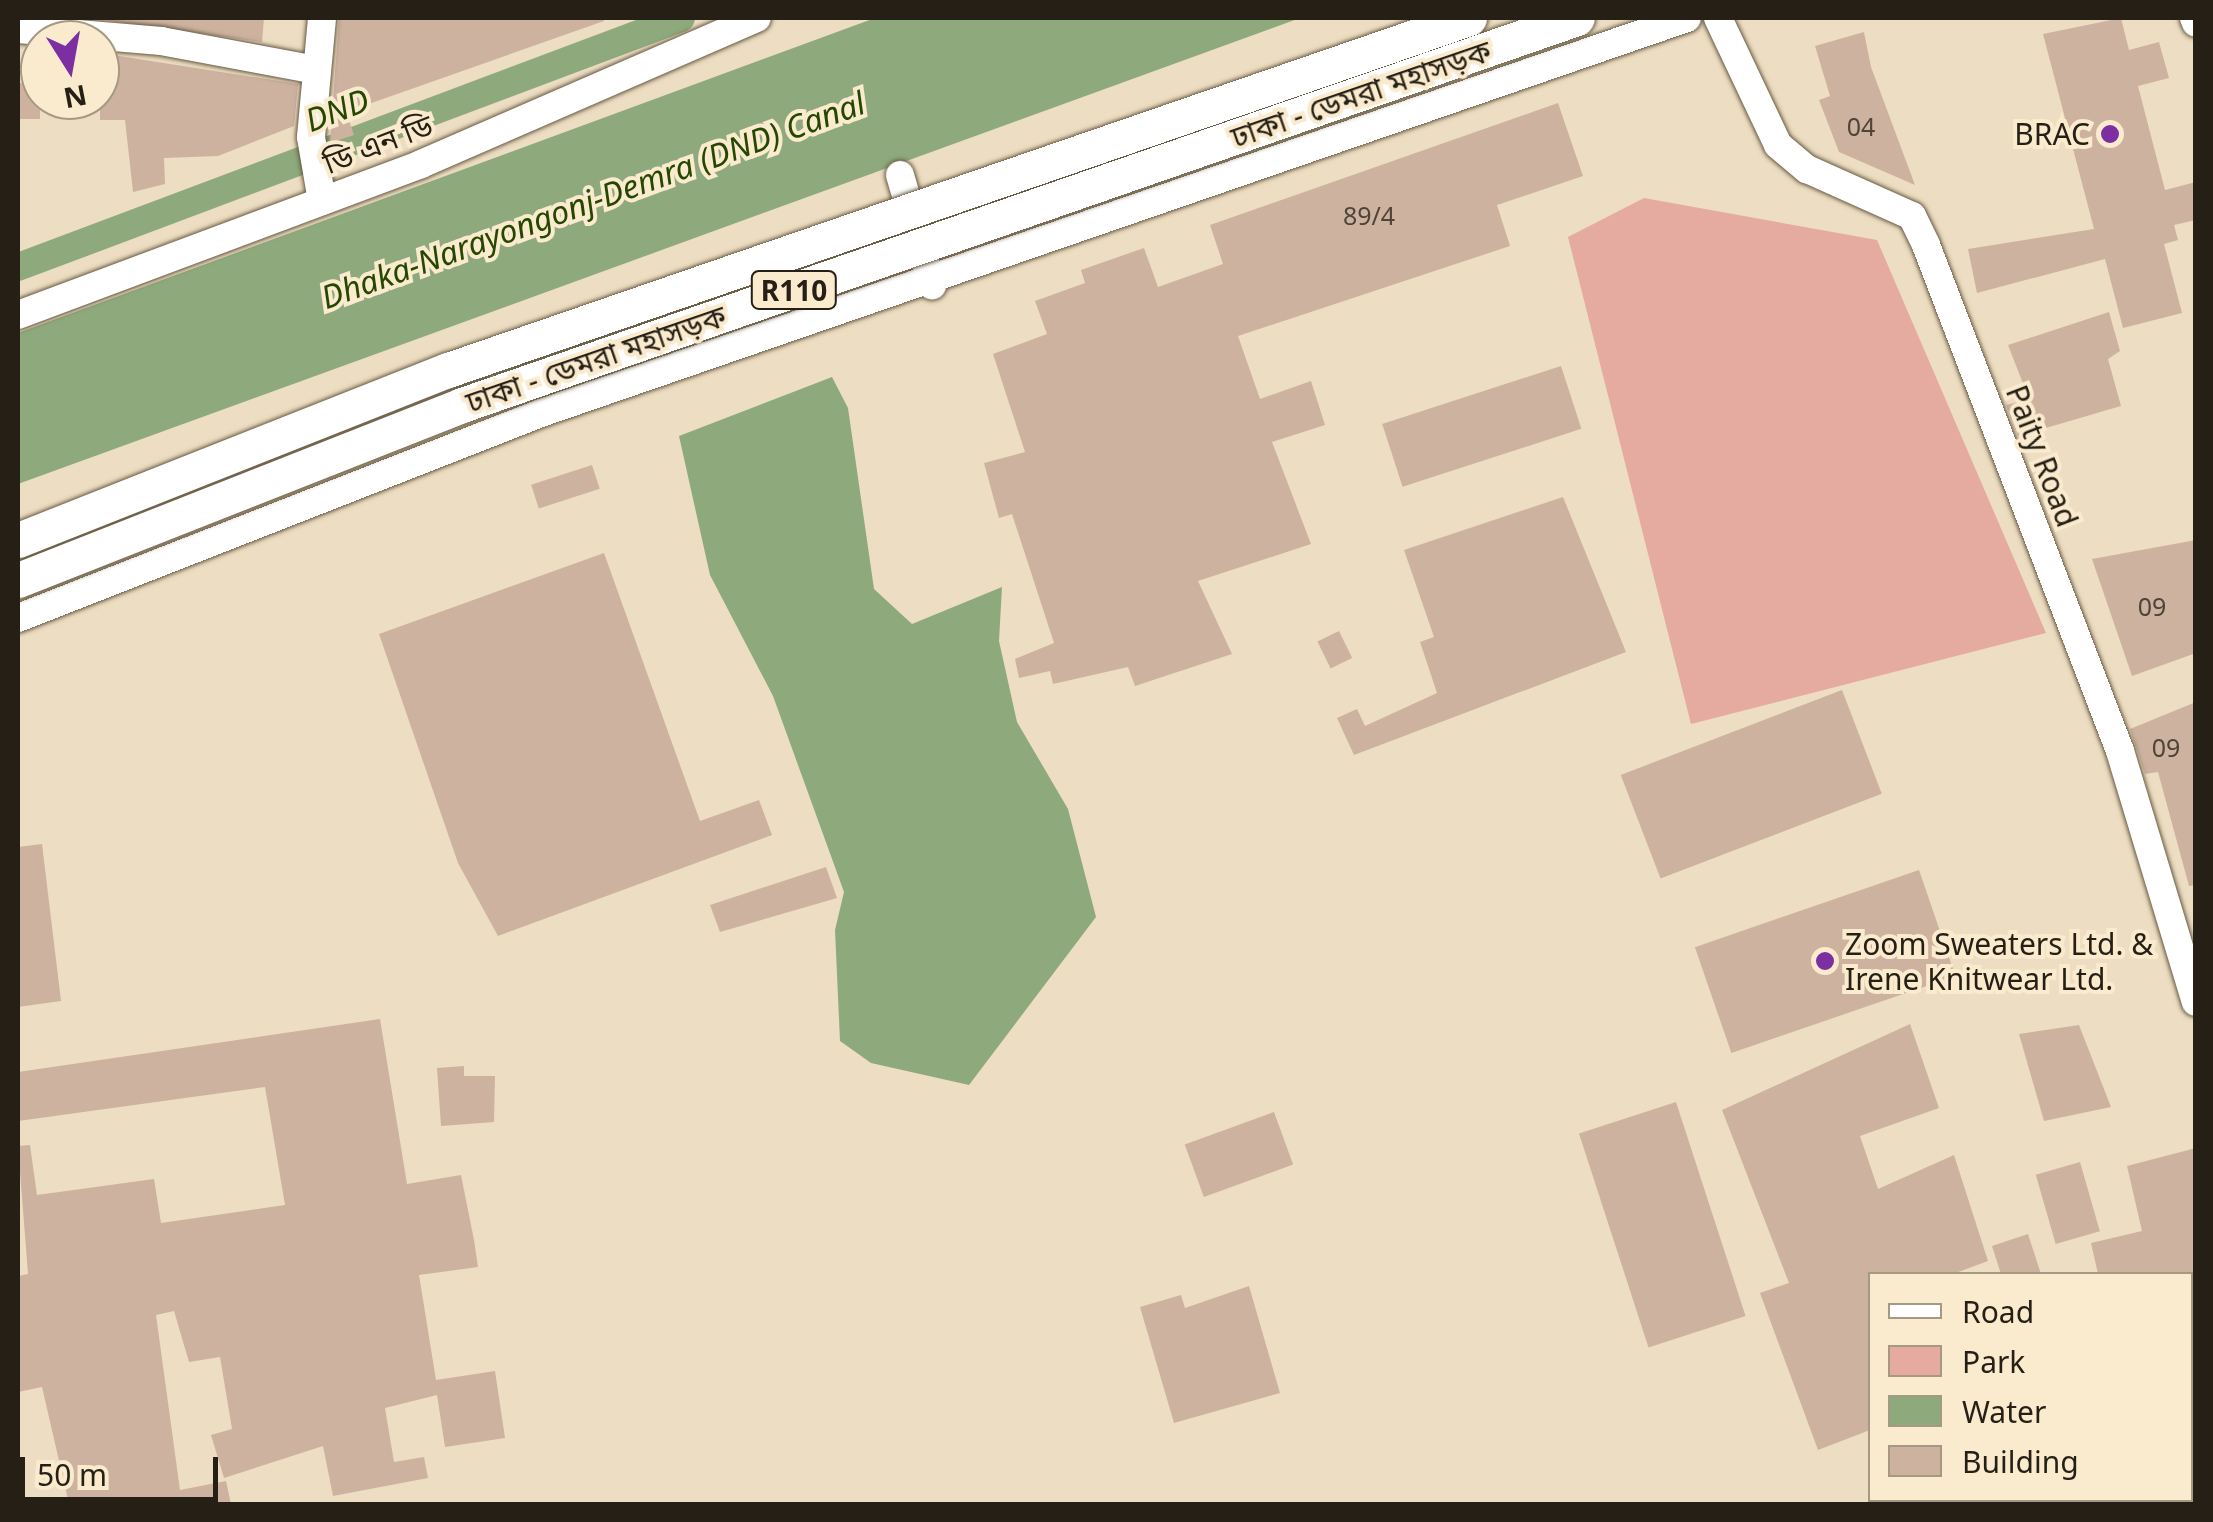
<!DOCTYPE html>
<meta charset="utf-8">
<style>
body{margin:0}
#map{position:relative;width:2213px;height:1522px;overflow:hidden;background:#edddc2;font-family:"Noto Sans","Noto Sans Bengali",sans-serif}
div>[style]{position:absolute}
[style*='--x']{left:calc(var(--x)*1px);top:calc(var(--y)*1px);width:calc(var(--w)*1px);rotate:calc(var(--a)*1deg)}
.green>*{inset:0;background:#e5aba1}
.water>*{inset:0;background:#8eaa7d}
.canal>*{height:28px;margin:-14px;padding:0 14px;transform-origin:14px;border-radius:14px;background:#8eaa7d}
.building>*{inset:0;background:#ceb2a0;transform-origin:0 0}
.roads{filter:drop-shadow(0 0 2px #665941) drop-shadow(0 0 2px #665941)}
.minor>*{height:28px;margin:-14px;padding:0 14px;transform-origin:14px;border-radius:14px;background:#fff}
.bridges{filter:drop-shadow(0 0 2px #665941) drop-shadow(0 0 2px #665941)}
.major-bridge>*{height:35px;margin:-17.5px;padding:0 17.5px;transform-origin:17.5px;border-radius:17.5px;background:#fff}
.dots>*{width:28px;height:28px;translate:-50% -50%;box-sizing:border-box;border:5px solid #faeace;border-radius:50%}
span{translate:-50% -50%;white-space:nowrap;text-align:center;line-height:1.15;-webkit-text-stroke:8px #faeace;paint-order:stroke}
.number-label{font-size:25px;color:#4f4438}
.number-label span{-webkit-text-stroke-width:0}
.shield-label span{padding:2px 8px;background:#faeace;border:2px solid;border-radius:8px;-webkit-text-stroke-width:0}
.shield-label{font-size:28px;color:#251f15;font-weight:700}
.street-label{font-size:30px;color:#251f15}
.poi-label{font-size:30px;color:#251f15}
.right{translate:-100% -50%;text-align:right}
.left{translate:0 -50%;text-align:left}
.water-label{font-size:32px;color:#254701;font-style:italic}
.frame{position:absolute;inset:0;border:20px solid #251f15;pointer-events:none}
.legend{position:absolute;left:1868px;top:1272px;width:325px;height:230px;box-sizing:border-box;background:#faeace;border:2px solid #a59984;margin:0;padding:12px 18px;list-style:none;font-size:30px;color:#251f15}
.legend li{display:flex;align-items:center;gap:20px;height:50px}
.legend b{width:50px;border:2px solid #a59984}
.north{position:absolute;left:20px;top:20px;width:100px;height:100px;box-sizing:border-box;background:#faeace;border:2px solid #a59984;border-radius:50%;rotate:169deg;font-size:28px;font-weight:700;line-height:40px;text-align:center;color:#251f15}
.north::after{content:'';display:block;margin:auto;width:35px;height:45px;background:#7b2fa1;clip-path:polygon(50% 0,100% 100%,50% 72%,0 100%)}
.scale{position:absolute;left:20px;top:1457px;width:198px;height:45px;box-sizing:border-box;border:5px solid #251f15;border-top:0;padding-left:12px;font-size:30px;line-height:35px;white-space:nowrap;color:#251f15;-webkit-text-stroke:8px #faeace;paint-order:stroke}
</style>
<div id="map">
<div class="green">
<i style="clip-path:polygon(1644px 198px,1877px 240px,2046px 633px,1691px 724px,1568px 237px)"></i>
</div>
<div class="water">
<i style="clip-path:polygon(875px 18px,1300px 18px,18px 484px,18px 333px)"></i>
<i style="clip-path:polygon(832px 377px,848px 408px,874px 589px,912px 624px,1002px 587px,999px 641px,1017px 722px,1068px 809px,1096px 917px,969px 1085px,871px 1063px,840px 1041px,835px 930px,844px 892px,773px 696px,710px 575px,679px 436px)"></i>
</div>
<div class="canal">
<i style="--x:18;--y:267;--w:708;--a:-20.58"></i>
</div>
<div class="building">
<i style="clip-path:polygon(90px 18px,264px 18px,262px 42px)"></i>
<i style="clip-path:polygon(339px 18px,604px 18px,604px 21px,346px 112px,354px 135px,330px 143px)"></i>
<i style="clip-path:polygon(2121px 18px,2129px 50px,2159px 42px,2169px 78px,2138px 86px,2165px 190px,2196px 182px,2196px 220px,2174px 225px,2178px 240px,2164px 244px,2182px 313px,2123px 328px,2105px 259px,1977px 293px,1968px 249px,2094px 229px,2043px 34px)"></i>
<i style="clip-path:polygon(1864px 32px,1871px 67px,1915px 185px,1839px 152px,1819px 100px,1830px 96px,1815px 46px)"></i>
<i style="clip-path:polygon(100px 53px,298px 84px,294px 126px,218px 156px,164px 158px,165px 184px,133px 192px,125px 120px,100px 120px)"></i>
<i style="left:18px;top:83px;width:22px;height:36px"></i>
<i style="clip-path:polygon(1558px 103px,1583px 176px,1497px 205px,1510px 246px,1238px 336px,1260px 399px,1311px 381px,1325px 425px,1272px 442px,1311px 544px,1198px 581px,1232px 654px,1135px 686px,1128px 667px,1053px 684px,1050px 671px,1019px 678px,1015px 659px,1054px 643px,1012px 514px,999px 518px,984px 463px,1025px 452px,993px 354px,1047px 334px,1035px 301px,1085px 283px,1081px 270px,1144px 248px,1158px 287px,1223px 264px,1210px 225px)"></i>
<i style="clip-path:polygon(2109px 312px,2120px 351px,2108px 359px,2121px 406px,2018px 436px,2006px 405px,2029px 399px,2008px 345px)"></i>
<i style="left:1561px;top:366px;width:66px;height:188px;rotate:72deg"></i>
<i style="left:592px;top:465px;width:25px;height:64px;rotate:72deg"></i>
<i style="clip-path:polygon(1563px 497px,1626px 652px,1354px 755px,1337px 718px,1357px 709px,1365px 726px,1437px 693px,1420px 642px,1434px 637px,1404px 550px)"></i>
<i style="clip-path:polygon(2196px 540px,2196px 653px,2132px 676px,2092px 559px)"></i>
<i style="clip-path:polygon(604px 553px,700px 821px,759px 800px,772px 835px,498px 936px,458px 863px,379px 634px)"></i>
<i style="left:1339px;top:631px;width:30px;height:24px;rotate:64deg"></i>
<i style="left:1842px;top:690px;width:111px;height:237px;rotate:69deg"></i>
<i style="clip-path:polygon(2196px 702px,2196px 885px,2189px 886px,2158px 772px,2145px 774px,2130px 729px)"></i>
<i style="clip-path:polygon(42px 844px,61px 1001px,18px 1007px,18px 847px)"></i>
<i style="clip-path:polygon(826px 867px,837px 898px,720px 932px,710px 905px)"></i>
<i style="left:1919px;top:870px;width:112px;height:237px;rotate:71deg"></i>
<i style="clip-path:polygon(380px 1019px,407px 1184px,461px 1175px,474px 1240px,478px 1267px,419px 1275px,436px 1380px,495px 1371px,505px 1438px,445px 1447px,437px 1395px,385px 1408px,394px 1462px,424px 1457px,428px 1478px,333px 1496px,323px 1446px,224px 1478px,211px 1435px,232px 1429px,220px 1357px,189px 1362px,174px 1311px,156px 1315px,180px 1490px,226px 1481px,231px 1504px,69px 1504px,42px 1387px,18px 1392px,18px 1276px,28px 1274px,18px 1146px,30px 1145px,37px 1195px,154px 1179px,161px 1223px,285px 1205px,265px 1087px,18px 1121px,18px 1072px)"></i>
<i style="clip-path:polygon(1910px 1024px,1939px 1108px,1860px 1136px,1878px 1189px,1954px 1155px,1988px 1261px,1953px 1274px,1870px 1274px,1870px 1430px,1818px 1450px,1760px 1293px,1789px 1283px,1722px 1110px)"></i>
<i style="clip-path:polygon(2079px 1025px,2111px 1107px,2044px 1121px,2019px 1034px)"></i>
<i style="clip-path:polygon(464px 1066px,464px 1076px,495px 1076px,494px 1122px,441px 1126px,437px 1068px)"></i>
<i style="left:1676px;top:1102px;width:225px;height:102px;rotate:72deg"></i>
<i style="left:1274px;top:1112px;width:56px;height:95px;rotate:70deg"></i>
<i style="clip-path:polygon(2196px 1148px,2196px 1274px,2098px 1274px,2091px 1243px,2142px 1231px,2127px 1166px)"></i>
<i style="left:2080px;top:1162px;width:72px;height:46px;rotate:74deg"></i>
<i style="clip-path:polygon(2028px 1234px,2041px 1274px,2001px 1274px,1992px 1246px)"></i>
<i style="clip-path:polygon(1249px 1286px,1280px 1393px,1174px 1423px,1140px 1307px,1181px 1295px,1185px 1308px)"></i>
</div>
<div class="roads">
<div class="minor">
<i style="--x:1718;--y:18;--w:140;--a:64.7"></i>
<i style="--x:1778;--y:145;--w:38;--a:40"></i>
<i style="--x:1807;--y:169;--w:115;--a:24.1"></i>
<i style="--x:1912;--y:216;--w:32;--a:64"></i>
<i style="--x:1926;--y:245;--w:542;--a:69.02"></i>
<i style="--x:2120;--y:751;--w:262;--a:73.2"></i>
<i style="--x:2194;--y:18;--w:5;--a:68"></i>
<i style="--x:18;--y:29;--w:144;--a:4.8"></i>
<i style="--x:161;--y:41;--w:158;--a:10.6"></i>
<i style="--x:900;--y:175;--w:115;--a:73.8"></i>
<i style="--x:322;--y:201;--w:65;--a:-99.8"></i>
<i style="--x:311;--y:137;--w:120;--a:-84.7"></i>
<i style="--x:18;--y:315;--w:430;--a:-20.5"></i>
<i style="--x:421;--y:164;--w:366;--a:-23.5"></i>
<i style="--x:18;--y:618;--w:562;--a:-21.4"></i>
<i style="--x:541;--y:413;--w:1212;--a:-19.02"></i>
</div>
</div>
<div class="bridges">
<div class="major-bridge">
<i style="--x:18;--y:540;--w:462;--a:-21.6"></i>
<i style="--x:448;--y:370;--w:1080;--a:-19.02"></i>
<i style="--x:18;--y:580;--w:477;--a:-21.5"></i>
<i style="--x:462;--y:405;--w:1180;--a:-19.14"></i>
</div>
</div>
<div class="dots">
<i style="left:2110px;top:134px;background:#7b2fa1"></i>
<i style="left:1825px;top:961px;background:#7b2fa1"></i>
</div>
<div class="number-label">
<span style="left:1861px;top:126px">04</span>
<span style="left:1369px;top:215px">89/4</span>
<span style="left:2152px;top:606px">09</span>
<span style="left:2166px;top:747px">09</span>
</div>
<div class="shield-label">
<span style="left:794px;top:290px">R110</span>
</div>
<div class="street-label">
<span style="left:1361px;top:94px;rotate:-19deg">ঢাকা - ডেমরা মহাসড়ক</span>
<span style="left:378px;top:144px;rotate:-21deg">ডি এন ডি</span>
<span style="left:596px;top:359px;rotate:-19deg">ঢাকা - ডেমরা মহাসড়ক</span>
<span style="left:2042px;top:456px;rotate:69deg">Paity Road</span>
</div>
<div class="poi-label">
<span class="right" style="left:2090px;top:134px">BRAC</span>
<span class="left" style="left:1845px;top:961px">Zoom Sweaters Ltd. &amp;<br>Irene Knitwear Ltd.</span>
</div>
<div class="water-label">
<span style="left:337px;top:110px;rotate:-21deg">DND</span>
<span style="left:593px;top:200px;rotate:-20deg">Dhaka-Narayongonj-Demra (DND) Canal</span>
</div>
<div class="frame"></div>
<ul class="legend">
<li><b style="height:12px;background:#fff"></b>Road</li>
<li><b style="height:28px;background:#e5aba1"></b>Park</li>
<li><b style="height:28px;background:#8eaa7d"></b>Water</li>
<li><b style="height:28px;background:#ceb2a0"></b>Building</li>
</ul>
<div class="north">N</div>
<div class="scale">50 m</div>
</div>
